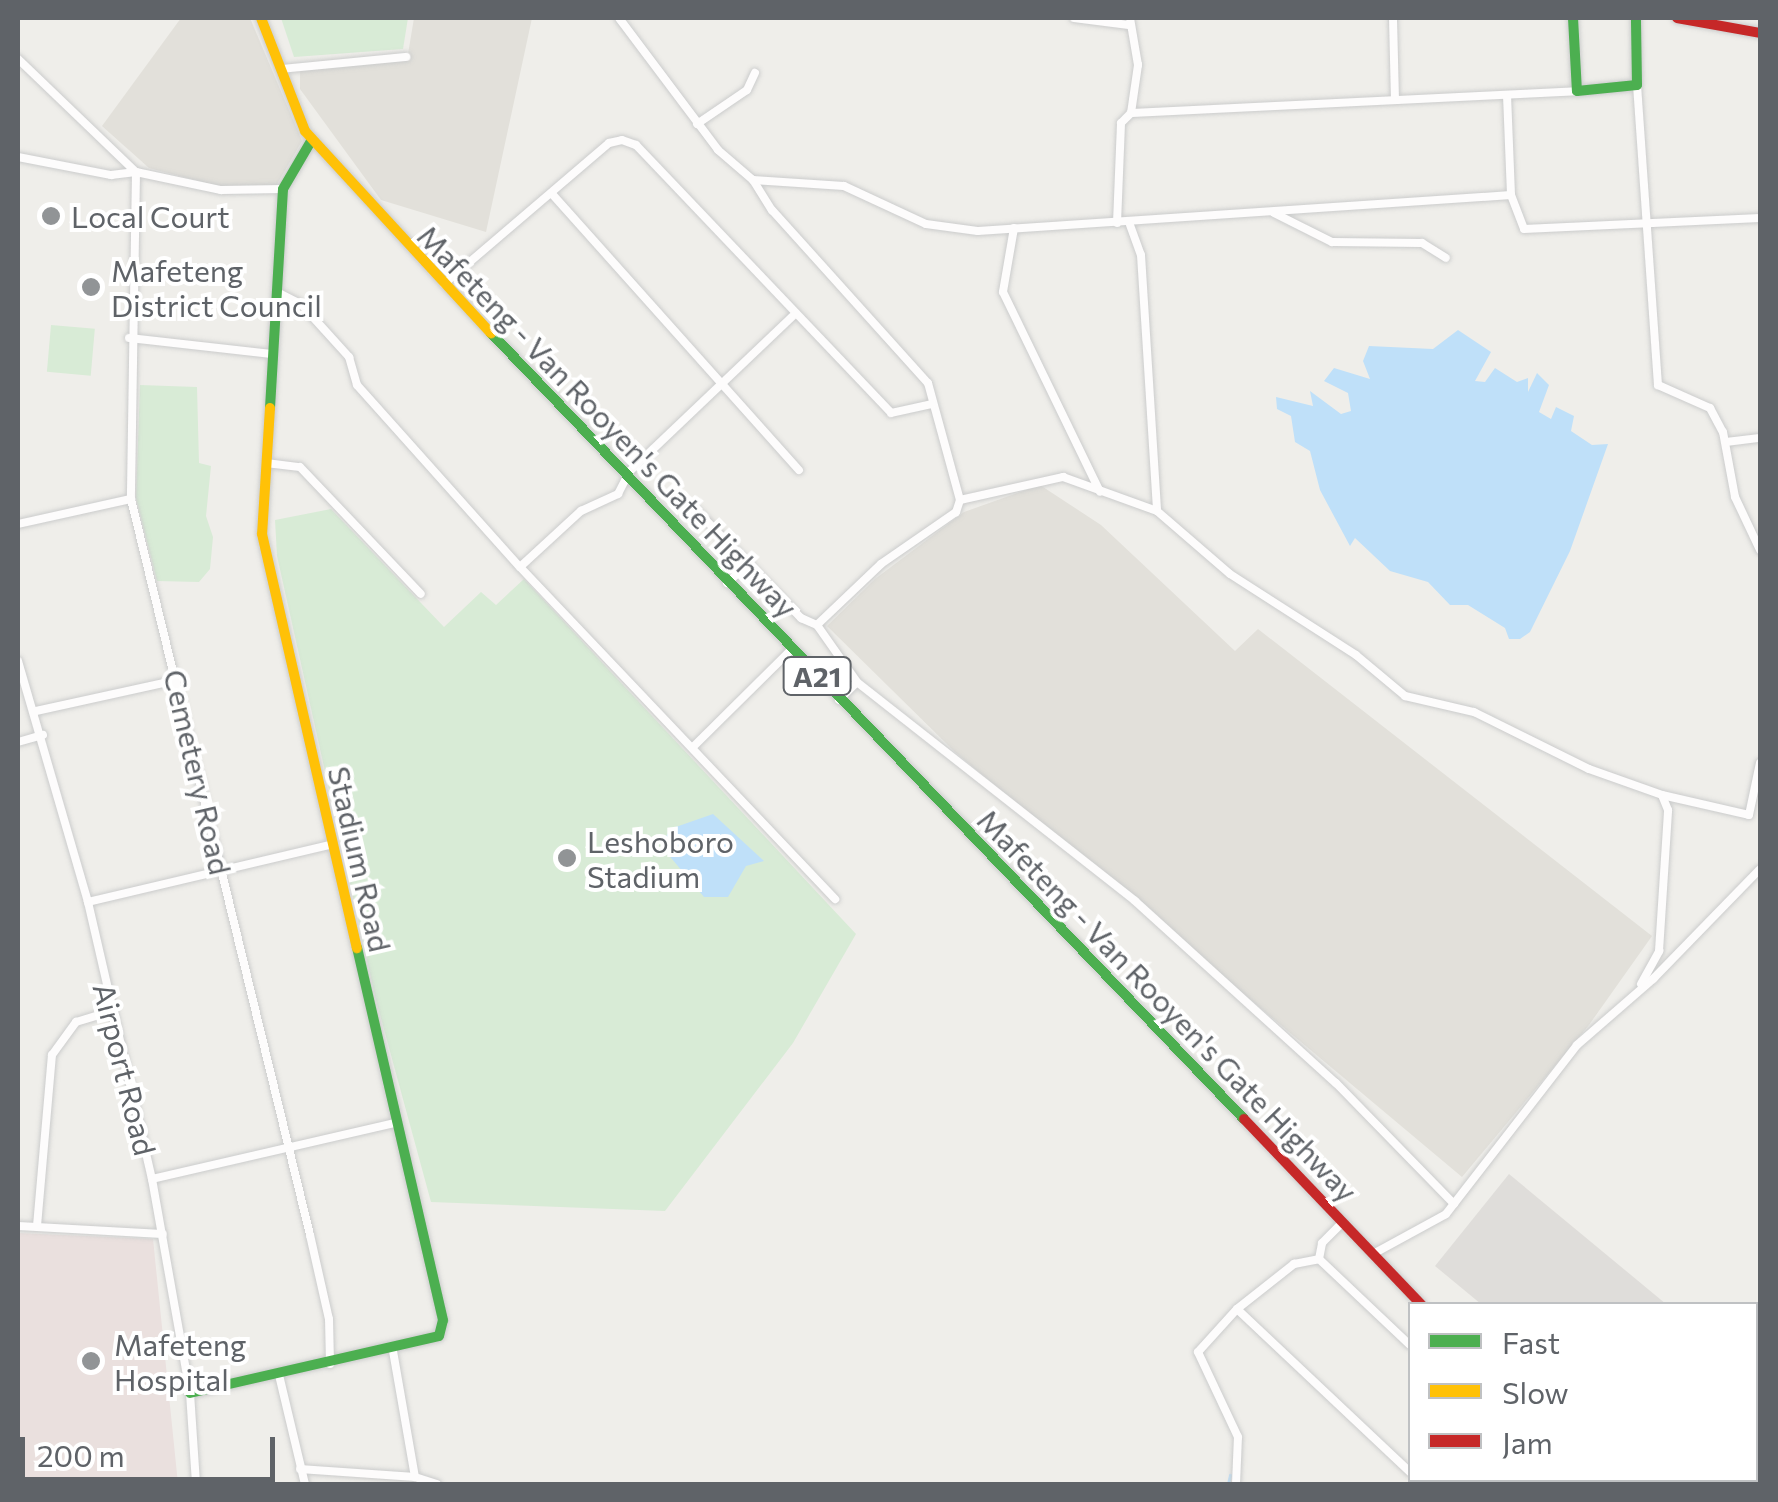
<!DOCTYPE html>
<style>
body{margin:0}
#map{position:relative;width:1778px;height:1502px;overflow:hidden;background:#efeeea;font-family:Commissioner,sans-serif}
div>[style]{position:absolute}
[style*='--x']{left:calc(var(--x)*1px);top:calc(var(--y)*1px);width:calc(var(--w)*1px);rotate:calc(var(--a)*1deg)}
.industrial>*{inset:0;background:#dfddda}
.education>*{inset:0;background:#e2e0da}
.medical>*{inset:0;background:#eae0de}
.green>*{inset:0;background:#d8ebd6;transform-origin:0 0}
.water>*{inset:0;background:#bfe0f9}
.stream>*{height:2.5px;margin:-1.25px;padding:0 1.25px;transform-origin:1.25px;border-radius:1.25px;background:#bfe0f9}
.roads{filter:drop-shadow(0 0 2px #cbcccc) drop-shadow(0 0 2px #cbcccc)}
.street>*{height:8px;margin:-4px;padding:0 4px;transform-origin:4px;border-radius:4px;background:#fdfcfc}
.fast>*{height:10px;margin:-5px;padding:0 5px;transform-origin:5px;border-radius:5px;background:#4caf50}
.slow>*{height:10px;margin:-5px;padding:0 5px;transform-origin:5px;border-radius:5px;background:#ffc107}
.jam>*{height:10px;margin:-5px;padding:0 5px;transform-origin:5px;border-radius:5px;background:#c62828}
.dots>*{width:28px;height:28px;translate:-50% -50%;box-sizing:border-box;border:5px solid #fff;border-radius:50%}
span{translate:-50% -50%;white-space:nowrap;text-align:center;line-height:1.15;-webkit-text-stroke:8px #fff;paint-order:stroke}
.shield-label span{padding:2px 8px;background:#fff;border:2px solid;border-radius:8px;-webkit-text-stroke-width:0}
.shield-label{font-size:28px;color:#5f6368;font-weight:700}
.poi-label{font-size:30px;color:#5f6368}
.left{translate:0 -50%;text-align:left}
.street-label{font-size:30px;color:#5f6368}
.frame{position:absolute;inset:0;border:20px solid #5f6368;pointer-events:none}
.legend{position:absolute;left:1408px;top:1302px;width:350px;height:180px;box-sizing:border-box;background:#fff;border:2px solid #bfc1c3;margin:0;padding:12px 18px;list-style:none;font-size:30px;color:#5f6368}
.legend li{display:flex;align-items:center;gap:20px;height:50px}
.legend b{width:50px;border:2px solid #bfc1c3}
.scale{position:absolute;left:20px;top:1437px;width:255px;height:45px;box-sizing:border-box;border:5px solid #5f6368;border-top:0;padding-left:12px;font-size:30px;line-height:35px;white-space:nowrap;color:#5f6368;-webkit-text-stroke:8px #fff;paint-order:stroke}
</style>
<div id="map">
<div class="industrial">
<i style="clip-path:polygon(1509px 1174px,1666px 1304px,1481px 1304px,1435px 1266px)"></i>
</div>
<div class="education">
<i style="clip-path:polygon(181px 18px,250px 18px,302px 141px,276px 186px,218px 186px,149px 168px,102px 126px)"></i>
<i style="clip-path:polygon(414px 18px,532px 18px,486px 232px,381px 200px,300px 89px,300px 70px,407px 60px)"></i>
<i style="clip-path:polygon(1040px 485px,1101px 525px,1235px 651px,1258px 629px,1652px 936px,1589px 1025px,1462px 1177px,955px 752px,827px 626px,875px 579px,964px 512px)"></i>
</div>
<div class="medical">
<i style="clip-path:polygon(18px 1233px,153px 1239px,178px 1484px,18px 1484px)"></i>
</div>
<div class="green">
<i style="clip-path:polygon(281px 18px,408px 18px,403px 49px,294px 57px)"></i>
<i style="left:51px;top:325px;width:44px;height:47px;rotate:5deg"></i>
<i style="clip-path:polygon(140px 385px,197px 387px,199px 463px,211px 466px,206px 516px,213px 537px,210px 569px,199px 582px,157px 581px,136px 498px)"></i>
<i style="clip-path:polygon(331px 509px,444px 627px,481px 592px,496px 605px,524px 579px,856px 934px,793px 1043px,665px 1211px,431px 1202px,376px 1000px,277px 556px,275px 520px)"></i>
</div>
<div class="water">
<i style="clip-path:polygon(1458px 330px,1491px 352px,1475px 381px,1485px 382px,1495px 368px,1517px 382px,1528px 378px,1528px 392px,1537px 373px,1549px 385px,1539px 412px,1551px 419px,1556px 407px,1574px 416px,1571px 431px,1592px 445px,1608px 444px,1570px 551px,1530px 632px,1520px 639px,1509px 639px,1505px 628px,1468px 605px,1450px 605px,1428px 582px,1390px 571px,1355px 538px,1350px 546px,1320px 490px,1310px 451px,1295px 442px,1291px 416px,1277px 409px,1276px 397px,1313px 406px,1310px 391px,1341px 414px,1351px 411px,1348px 393px,1324px 381px,1334px 368px,1370px 379px,1363px 361px,1369px 346px,1433px 349px)"></i>
<i style="clip-path:polygon(713px 814px,764px 861px,746px 866px,728px 897px,704px 897px,661px 846px,670px 829px)"></i>
</div>
<div class="stream">
<i style="--x:1228;--y:1484;--w:9;--a:-77"></i>
</div>
<div class="roads">
<div class="street">
<i style="--x:619;--y:18;--w:165;--a:53.1"></i>
<i style="--x:718;--y:150;--w:46;--a:40.6"></i>
<i style="--x:753;--y:180;--w:36;--a:58"></i>
<i style="--x:772;--y:210;--w:233;--a:48"></i>
<i style="--x:928;--y:383;--w:121;--a:74.7"></i>
<i style="--x:960;--y:500;--w:13;--a:108"></i>
<i style="--x:956;--y:512;--w:91;--a:145.3"></i>
<i style="--x:881;--y:564;--w:88;--a:136.4"></i>
<i style="--x:817;--y:625;--w:70;--a:54.9"></i>
<i style="--x:1074;--y:18;--w:55;--a:7.3"></i>
<i style="--x:1393;--y:18;--w:82;--a:88.6"></i>
<i style="--x:18;--y:59;--w:163;--a:43.8"></i>
<i style="--x:136;--y:172;--w:87;--a:12"></i>
<i style="--x:221;--y:190;--w:62;--a:-0.9"></i>
<i style="--x:281;--y:69;--w:126;--a:-5.5"></i>
<i style="--x:1637;--y:85;--w:301;--a:86"></i>
<i style="--x:1658;--y:385;--w:57;--a:23.9"></i>
<i style="--x:1710;--y:408;--w:27;--a:62"></i>
<i style="--x:1723;--y:432;--w:66;--a:79.5"></i>
<i style="--x:1735;--y:497;--w:59;--a:64.7"></i>
<i style="--x:1507;--y:95;--w:100;--a:87.7"></i>
<i style="--x:1511;--y:195;--w:36;--a:69"></i>
<i style="--x:1524;--y:229;--w:236;--a:-2.7"></i>
<i style="--x:1131;--y:113;--w:447;--a:-2.8"></i>
<i style="--x:697;--y:124;--w:60;--a:-34.2"></i>
<i style="--x:747;--y:90;--w:19;--a:-65"></i>
<i style="--x:18;--y:157;--w:95;--a:11"></i>
<i style="--x:111;--y:175;--w:25;--a:-7"></i>
<i style="--x:136;--y:172;--w:327;--a:90.9"></i>
<i style="--x:131;--y:499;--w:757;--a:76.33"></i>
<i style="--x:310;--y:1235;--w:86;--a:77.3"></i>
<i style="--x:329;--y:1319;--w:45;--a:88.7"></i>
<i style="--x:753;--y:180;--w:91;--a:3.8"></i>
<i style="--x:844;--y:186;--w:90;--a:24.9"></i>
<i style="--x:926;--y:224;--w:52;--a:7.7"></i>
<i style="--x:978;--y:231;--w:534;--a:-3.86"></i>
<i style="--x:553;--y:195;--w:369;--a:48.2"></i>
<i style="--x:1274;--y:213;--w:65;--a:26.6"></i>
<i style="--x:1332;--y:242;--w:90;--a:0.6"></i>
<i style="--x:1422;--y:243;--w:28;--a:32"></i>
<i style="--x:1117;--y:223;--w:100;--a:-87.7"></i>
<i style="--x:1121;--y:123;--w:14;--a:-45"></i>
<i style="--x:1131;--y:113;--w:49;--a:-81.7"></i>
<i style="--x:1138;--y:65;--w:48;--a:-99.7"></i>
<i style="--x:1130;--y:225;--w:32;--a:70"></i>
<i style="--x:1141;--y:255;--w:256;--a:86.4"></i>
<i style="--x:1014;--y:228;--w:65;--a:99.8"></i>
<i style="--x:1003;--y:292;--w:222;--a:64.1"></i>
<i style="--x:444;--y:284;--w:217;--a:-40.5"></i>
<i style="--x:609;--y:143;--w:13;--a:-13"></i>
<i style="--x:622;--y:140;--w:15;--a:20"></i>
<i style="--x:636;--y:145;--w:370;--a:46.4"></i>
<i style="--x:891;--y:413;--w:42;--a:-12.4"></i>
<i style="--x:277;--y:292;--w:27;--a:27"></i>
<i style="--x:301;--y:304;--w:72;--a:47.8"></i>
<i style="--x:349;--y:357;--w:29;--a:74"></i>
<i style="--x:357;--y:385;--w:244;--a:48.2"></i>
<i style="--x:520;--y:567;--w:458;--a:46.5"></i>
<i style="--x:129;--y:338;--w:144;--a:6.4"></i>
<i style="--x:1726;--y:442;--w:34;--a:-7"></i>
<i style="--x:266;--y:463;--w:34;--a:7"></i>
<i style="--x:300;--y:467;--w:175;--a:46.4"></i>
<i style="--x:960;--y:500;--w:106;--a:-12.6"></i>
<i style="--x:1063;--y:477;--w:100;--a:19.9"></i>
<i style="--x:1157;--y:511;--w:96;--a:40.8"></i>
<i style="--x:1230;--y:574;--w:150;--a:32.7"></i>
<i style="--x:1356;--y:655;--w:64;--a:39.9"></i>
<i style="--x:1405;--y:696;--w:71;--a:13.1"></i>
<i style="--x:1474;--y:712;--w:128;--a:26.4"></i>
<i style="--x:1589;--y:769;--w:77;--a:19.6"></i>
<i style="--x:1662;--y:795;--w:89;--a:12.9"></i>
<i style="--x:1749;--y:815;--w:53;--a:-78.1"></i>
<i style="--x:696;--y:510;--w:151;--a:45.8"></i>
<i style="--x:801;--y:618;--w:17;--a:24"></i>
<i style="--x:18;--y:524;--w:116;--a:-12.5"></i>
<i style="--x:520;--y:567;--w:83;--a:-42.6"></i>
<i style="--x:581;--y:511;--w:41;--a:-24.7"></i>
<i style="--x:618;--y:494;--w:25;--a:-63"></i>
<i style="--x:629;--y:472;--w:226;--a:-43.6"></i>
<i style="--x:727;--y:583;--w:30;--a:-42"></i>
<i style="--x:18;--y:661;--w:251;--a:73.8"></i>
<i style="--x:88;--y:902;--w:284;--a:77"></i>
<i style="--x:152;--y:1179;--w:217;--a:79.9"></i>
<i style="--x:190;--y:1393;--w:91;--a:86.2"></i>
<i style="--x:839;--y:700;--w:25;--a:-45"></i>
<i style="--x:857;--y:682;--w:354;--a:38.2"></i>
<i style="--x:1135;--y:901;--w:271;--a:42.2"></i>
<i style="--x:1336;--y:1083;--w:169;--a:45.7"></i>
<i style="--x:36;--y:711;--w:144;--a:-12.4"></i>
<i style="--x:18;--y:742;--w:26;--a:-16"></i>
<i style="--x:694;--y:746;--w:138;--a:-44.7"></i>
<i style="--x:88;--y:902;--w:249;--a:-13.3"></i>
<i style="--x:1641;--y:984;--w:38;--a:-61"></i>
<i style="--x:1659;--y:951;--w:141;--a:-86.3"></i>
<i style="--x:1668;--y:810;--w:16;--a:-112"></i>
<i style="--x:152;--y:1179;--w:249;--a:-13"></i>
<i style="--x:18;--y:1226;--w:145;--a:3.2"></i>
<i style="--x:37;--y:1226;--w:172;--a:-85"></i>
<i style="--x:52;--y:1055;--w:41;--a:-54"></i>
<i style="--x:76;--y:1022;--w:34;--a:-17"></i>
<i style="--x:1373;--y:1254;--w:83;--a:-28.7"></i>
<i style="--x:1446;--y:1214;--w:214;--a:-52.2"></i>
<i style="--x:1577;--y:1045;--w:101;--a:-41"></i>
<i style="--x:1653;--y:979;--w:153;--a:-45.8"></i>
<i style="--x:1319;--y:1259;--w:125;--a:43.4"></i>
<i style="--x:1319;--y:1259;--w:16;--a:-79"></i>
<i style="--x:1322;--y:1243;--w:28;--a:-45"></i>
<i style="--x:1237;--y:1309;--w:238;--a:43.3"></i>
<i style="--x:393;--y:1351;--w:128;--a:80.1"></i>
<i style="--x:415;--y:1477;--w:23;--a:18"></i>
<i style="--x:279;--y:1375;--w:112;--a:76.6"></i>
<i style="--x:300;--y:1469;--w:115;--a:4"></i>
<i style="--x:1419;--y:1480;--w:7;--a:34"></i>
<i style="--x:1563;--y:1480;--w:7;--a:34"></i>
<i style="--x:1236;--y:1484;--w:47;--a:-87.6"></i>
<i style="--x:1238;--y:1437;--w:94;--a:-115.2"></i>
<i style="--x:1198;--y:1352;--w:58;--a:-47.8"></i>
<i style="--x:1237;--y:1309;--w:73;--a:-38.3"></i>
<i style="--x:1294;--y:1264;--w:25;--a:-11"></i>
</div>
<div class="fast">
<i style="--x:1573;--y:18;--w:73;--a:86.9"></i>
<i style="--x:1577;--y:91;--w:60;--a:-5.7"></i>
<i style="--x:1637;--y:85;--w:67;--a:-90.9"></i>
<i style="--x:491;--y:333;--w:1088;--a:46.23"></i>
<i style="--x:270;--y:408;--w:219;--a:-86.6"></i>
<i style="--x:283;--y:189;--w:56;--a:-59.7"></i>
<i style="--x:190;--y:1393;--w:255;--a:-12.9"></i>
<i style="--x:439;--y:1336;--w:16;--a:-76"></i>
<i style="--x:443;--y:1320;--w:382;--a:-103"></i>
</div>
<div class="slow">
<i style="--x:261;--y:18;--w:121;--a:68.7"></i>
<i style="--x:305;--y:131;--w:275;--a:47.4"></i>
<i style="--x:270;--y:408;--w:126;--a:93.6"></i>
<i style="--x:262;--y:534;--w:425;--a:77.1"></i>
<i style="--x:1624;--y:1480;--w:7;--a:34"></i>
</div>
<div class="jam">
<i style="--x:1677;--y:18;--w:84;--a:10.2"></i>
<i style="--x:1244;--y:1119;--w:256;--a:46.3"></i>
</div>
</div>
<div class="dots">
<i style="left:51px;top:216px;background:#919496"></i>
<i style="left:91px;top:287px;background:#919496"></i>
<i style="left:567px;top:858px;background:#919496"></i>
<i style="left:91px;top:1361px;background:#919496"></i>
</div>
<div class="shield-label">
<span style="left:817px;top:676px">A21</span>
</div>
<div class="poi-label">
<span class="left" style="left:71px;top:216px">Local Court</span>
<span class="left" style="left:111px;top:287px">Mafeteng<br>District Council</span>
<span class="left" style="left:587px;top:858px">Leshoboro<br>Stadium</span>
<span class="left" style="left:114px;top:1361px">Mafeteng<br>Hospital</span>
</div>
<div class="street-label">
<span style="left:608px;top:421px;rotate:46deg">Mafeteng - Van Rooyen's Gate Highway</span>
<span style="left:198px;top:772px;rotate:77deg">Cemetery Road</span>
<span style="left:360px;top:859px;rotate:77deg">Stadium Road</span>
<span style="left:1168px;top:1005px;rotate:46deg">Mafeteng - Van Rooyen's Gate Highway</span>
<span style="left:125px;top:1069px;rotate:76deg">Airport Road</span>
</div>
<div class="frame"></div>
<ul class="legend">
<li><b style="height:12px;background:#4caf50"></b>Fast</li>
<li><b style="height:12px;background:#ffc107"></b>Slow</li>
<li><b style="height:12px;background:#c62828"></b>Jam</li>
</ul>
<div class="scale">200 m</div>
</div>
